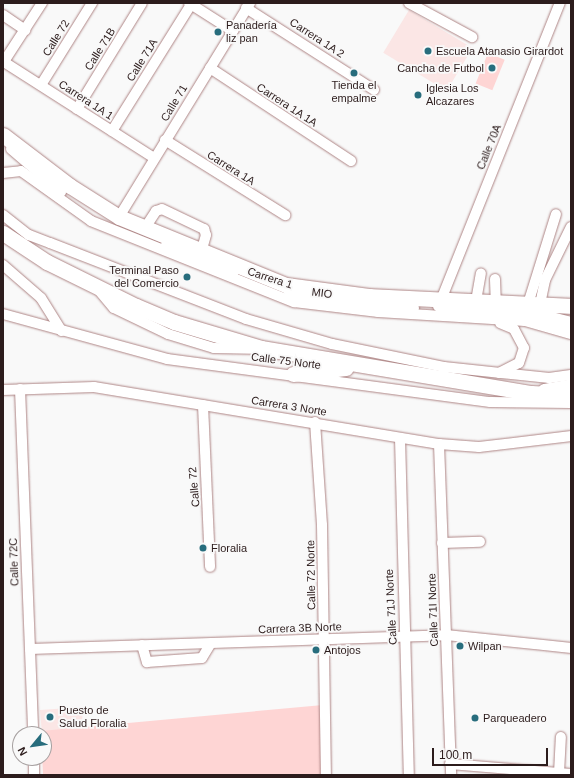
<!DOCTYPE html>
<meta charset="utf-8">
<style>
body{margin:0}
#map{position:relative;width:574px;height:778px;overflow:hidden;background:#f9f9f9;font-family:Arial,sans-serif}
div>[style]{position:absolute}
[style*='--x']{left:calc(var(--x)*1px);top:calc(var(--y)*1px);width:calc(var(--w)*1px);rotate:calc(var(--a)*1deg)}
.built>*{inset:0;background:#fbe6e5;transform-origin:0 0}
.green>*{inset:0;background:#fed5d4;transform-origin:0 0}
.roads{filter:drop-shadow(0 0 1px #ae8585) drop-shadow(0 0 1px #ae8585)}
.minor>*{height:10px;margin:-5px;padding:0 5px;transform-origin:5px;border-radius:5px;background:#fff}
.major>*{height:13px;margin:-6.5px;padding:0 6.5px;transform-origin:6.5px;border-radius:6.5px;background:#fff}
.highway>*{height:15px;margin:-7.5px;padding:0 7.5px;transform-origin:7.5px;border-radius:7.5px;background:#fff}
.dots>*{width:11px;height:11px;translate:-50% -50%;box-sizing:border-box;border:2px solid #f9f9f9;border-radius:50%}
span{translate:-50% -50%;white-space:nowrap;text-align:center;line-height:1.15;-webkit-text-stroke:3.5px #f9f9f9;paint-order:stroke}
.poi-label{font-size:11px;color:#2c1c1c}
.left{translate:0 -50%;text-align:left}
.right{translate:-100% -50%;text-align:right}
.street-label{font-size:11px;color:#2c1c1c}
.frame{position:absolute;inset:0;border:4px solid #2c1c1c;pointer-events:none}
.north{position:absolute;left:12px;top:726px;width:40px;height:40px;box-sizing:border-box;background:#f9f9f9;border:1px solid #a7a1a1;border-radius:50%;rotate:241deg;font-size:11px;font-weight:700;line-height:16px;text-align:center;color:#2c1c1c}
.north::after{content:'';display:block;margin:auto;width:14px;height:18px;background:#286d7d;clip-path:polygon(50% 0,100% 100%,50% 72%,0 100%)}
.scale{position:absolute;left:432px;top:748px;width:116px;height:18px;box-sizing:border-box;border:2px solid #2c1c1c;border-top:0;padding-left:5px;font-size:12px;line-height:14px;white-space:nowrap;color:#2c1c1c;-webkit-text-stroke:3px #f9f9f9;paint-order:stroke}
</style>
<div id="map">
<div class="built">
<i style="left:409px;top:10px;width:74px;height:50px;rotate:31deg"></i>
<i style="clip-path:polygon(83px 707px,81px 736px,42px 734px,40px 710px)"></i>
</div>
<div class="green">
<i style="left:488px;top:53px;width:18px;height:33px;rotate:22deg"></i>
<i style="clip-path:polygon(323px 705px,324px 775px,43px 775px,41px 731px)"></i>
</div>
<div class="roads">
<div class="minor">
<i style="--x:189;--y:3;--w:52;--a:32.5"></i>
<i style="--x:409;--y:3;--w:72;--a:28.4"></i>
<i style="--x:246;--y:8;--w:152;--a:32.6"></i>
<i style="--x:3;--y:15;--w:27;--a:34"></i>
<i style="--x:4;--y:62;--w:178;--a:32.6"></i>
<i style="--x:3;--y:63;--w:72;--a:-57"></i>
<i style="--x:210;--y:68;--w:169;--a:33.4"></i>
<i style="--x:41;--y:85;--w:97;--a:-58.1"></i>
<i style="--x:77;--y:109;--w:124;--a:-58.5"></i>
<i style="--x:112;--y:131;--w:151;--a:-58"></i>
<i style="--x:165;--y:140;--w:142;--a:32"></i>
<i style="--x:11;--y:149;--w:66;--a:40.7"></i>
<i style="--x:3;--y:173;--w:18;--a:-6"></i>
<i style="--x:21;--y:171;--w:86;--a:35.5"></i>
<i style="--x:91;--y:221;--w:219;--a:21.8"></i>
<i style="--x:294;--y:302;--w:85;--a:6.8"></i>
<i style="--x:378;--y:312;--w:147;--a:3.5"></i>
<i style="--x:525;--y:321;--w:48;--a:15.8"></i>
<i style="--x:3;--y:215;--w:33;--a:38"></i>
<i style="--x:29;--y:235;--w:22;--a:21"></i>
<i style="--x:50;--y:243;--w:210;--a:21.2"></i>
<i style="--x:246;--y:319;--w:90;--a:16.2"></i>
<i style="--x:332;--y:344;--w:114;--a:11.6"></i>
<i style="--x:444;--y:367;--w:106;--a:6"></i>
<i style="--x:549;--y:378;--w:22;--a:-8"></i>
<i style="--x:119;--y:217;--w:251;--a:-58.5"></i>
<i style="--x:145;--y:228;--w:20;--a:-57"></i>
<i style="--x:156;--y:211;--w:6;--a:-18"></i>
<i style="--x:162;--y:209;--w:47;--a:25.5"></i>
<i style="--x:204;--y:229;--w:6;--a:72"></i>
<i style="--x:206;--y:235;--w:18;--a:106"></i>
<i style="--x:166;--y:245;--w:73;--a:21.7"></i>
<i style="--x:3;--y:265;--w:50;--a:41"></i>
<i style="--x:41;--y:298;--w:39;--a:58"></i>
<i style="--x:495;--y:279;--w:23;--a:88"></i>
<i style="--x:97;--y:288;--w:26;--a:50"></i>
<i style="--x:114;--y:308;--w:60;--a:25.7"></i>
<i style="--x:168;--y:334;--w:48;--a:16.9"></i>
<i style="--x:214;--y:348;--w:39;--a:1"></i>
<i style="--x:289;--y:292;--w:126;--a:7.3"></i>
<i style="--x:441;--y:300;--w:320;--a:-68.2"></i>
<i style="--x:476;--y:301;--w:28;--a:-80"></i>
<i style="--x:528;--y:304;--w:94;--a:-72.7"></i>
<i style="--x:540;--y:304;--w:25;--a:-78"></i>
<i style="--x:545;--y:280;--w:59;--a:-63.9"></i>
<i style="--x:3;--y:314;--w:170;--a:15.3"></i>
<i style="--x:167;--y:359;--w:326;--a:7.6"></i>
<i style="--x:490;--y:402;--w:81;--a:0.7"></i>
<i style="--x:499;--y:373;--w:22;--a:-27"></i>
<i style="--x:519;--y:363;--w:16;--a:-72"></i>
<i style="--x:524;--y:348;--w:21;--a:-118"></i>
<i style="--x:514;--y:329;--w:15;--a:-157"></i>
<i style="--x:20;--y:389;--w:345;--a:87.8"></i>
<i style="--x:3;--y:390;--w:91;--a:-1.9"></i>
<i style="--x:94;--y:387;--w:350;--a:9.4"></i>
<i style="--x:439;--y:444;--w:40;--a:4.3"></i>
<i style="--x:479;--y:447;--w:93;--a:-6.8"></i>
<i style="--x:203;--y:405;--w:162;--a:87.5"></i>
<i style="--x:315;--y:422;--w:103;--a:86.1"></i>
<i style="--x:322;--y:525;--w:250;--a:89.1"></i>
<i style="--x:400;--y:438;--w:337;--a:88.5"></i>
<i style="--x:439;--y:444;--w:331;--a:87.9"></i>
<i style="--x:442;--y:543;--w:38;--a:-2"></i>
<i style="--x:142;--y:645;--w:18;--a:74"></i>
<i style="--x:147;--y:662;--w:55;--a:-4.2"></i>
<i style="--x:202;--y:658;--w:17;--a:-59"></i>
<i style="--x:30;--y:649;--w:416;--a:-1.9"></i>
<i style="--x:446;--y:635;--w:126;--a:5.9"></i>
<i style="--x:34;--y:758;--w:17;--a:90"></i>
<i style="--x:450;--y:764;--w:121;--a:4.7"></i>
<i style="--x:559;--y:773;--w:36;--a:-87"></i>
</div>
<div class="major">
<i style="--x:439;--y:305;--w:96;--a:5.4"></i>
<i style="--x:535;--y:314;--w:37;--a:14"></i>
<i style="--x:544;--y:390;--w:27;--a:-10"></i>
</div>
<div class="highway">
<i style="--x:3;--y:135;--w:84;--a:37.3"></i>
<i style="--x:70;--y:186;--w:58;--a:32.3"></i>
<i style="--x:119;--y:217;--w:180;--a:22.2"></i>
<i style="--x:286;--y:285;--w:85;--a:7.5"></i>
<i style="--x:370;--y:296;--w:201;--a:2.8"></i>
<i style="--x:3;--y:233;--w:53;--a:33.4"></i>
<i style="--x:47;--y:262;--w:99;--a:26.3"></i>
<i style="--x:136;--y:306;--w:41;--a:22.8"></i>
<i style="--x:174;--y:322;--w:91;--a:16.6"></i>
<i style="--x:261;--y:348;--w:274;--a:9.5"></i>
<i style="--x:531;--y:393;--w:40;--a:2.9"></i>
<i style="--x:293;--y:374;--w:53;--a:-6.5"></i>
</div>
</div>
<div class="dots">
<i style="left:218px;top:32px;background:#286d7d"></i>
<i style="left:428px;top:51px;background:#286d7d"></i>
<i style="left:492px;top:68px;background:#286d7d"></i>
<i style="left:354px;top:73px;background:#286d7d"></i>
<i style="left:418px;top:95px;background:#286d7d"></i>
<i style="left:187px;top:277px;background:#286d7d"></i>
<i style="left:203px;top:548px;background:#286d7d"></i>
<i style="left:460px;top:646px;background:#286d7d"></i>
<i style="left:316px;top:650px;background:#286d7d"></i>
<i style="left:50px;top:717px;background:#286d7d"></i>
<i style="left:475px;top:718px;background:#286d7d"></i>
</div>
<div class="poi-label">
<span class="left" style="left:226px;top:32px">Panadería<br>liz pan</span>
<span class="left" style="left:436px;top:51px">Escuela Atanasio Girardot</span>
<span class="right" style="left:484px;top:68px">Cancha de Futbol</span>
<span style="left:354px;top:92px">Tienda el<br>empalme</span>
<span class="left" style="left:426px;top:95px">Iglesia Los<br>Alcazares</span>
<span class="right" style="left:179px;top:277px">Terminal Paso<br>del Comercio</span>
<span class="left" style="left:211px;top:548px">Floralia</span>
<span class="left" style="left:468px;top:646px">Wilpan</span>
<span class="left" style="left:324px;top:650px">Antojos</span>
<span class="left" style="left:59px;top:717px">Puesto de<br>Salud Floralia</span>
<span class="left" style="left:483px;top:718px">Parqueadero</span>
</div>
<div class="street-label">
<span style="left:56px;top:38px;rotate:-58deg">Calle 72</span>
<span style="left:317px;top:38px;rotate:33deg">Carrera 1A 2</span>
<span style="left:100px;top:49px;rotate:-58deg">Calle 71B</span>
<span style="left:142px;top:60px;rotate:-58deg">Calle 71A</span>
<span style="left:86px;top:100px;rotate:33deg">Carrera 1A 1</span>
<span style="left:174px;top:103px;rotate:-59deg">Calle 71</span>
<span style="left:287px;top:105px;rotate:33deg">Carrera 1A 1A</span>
<span style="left:489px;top:147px;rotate:-68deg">Calle 70A</span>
<span style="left:231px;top:168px;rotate:32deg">Carrera 1A</span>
<span style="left:270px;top:278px;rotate:18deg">Carrera 1</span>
<span style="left:322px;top:293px;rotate:7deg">MIO</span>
<span style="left:286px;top:361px;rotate:7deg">Calle 75 Norte</span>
<span style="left:289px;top:406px;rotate:9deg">Carrera 3 Norte</span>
<span style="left:194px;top:487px;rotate:-95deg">Calle 72</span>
<span style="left:14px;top:562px;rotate:-92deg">Calle 72C</span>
<span style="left:311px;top:575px;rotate:-91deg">Calle 72 Norte</span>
<span style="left:391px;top:607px;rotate:-93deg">Calle 71J Norte</span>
<span style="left:433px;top:610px;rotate:-92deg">Calle 71I Norte</span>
<span style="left:300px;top:628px;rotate:-2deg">Carrera 3B Norte</span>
</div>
<div class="frame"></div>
<div class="north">N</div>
<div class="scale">100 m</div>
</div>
